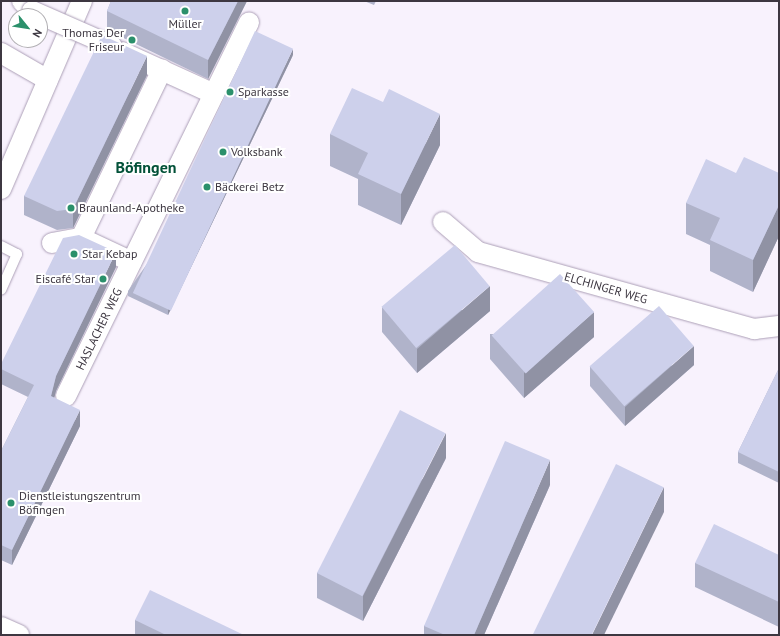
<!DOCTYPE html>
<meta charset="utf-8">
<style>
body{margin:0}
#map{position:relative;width:780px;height:636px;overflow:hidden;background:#f8f2fd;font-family:"PT Sans",sans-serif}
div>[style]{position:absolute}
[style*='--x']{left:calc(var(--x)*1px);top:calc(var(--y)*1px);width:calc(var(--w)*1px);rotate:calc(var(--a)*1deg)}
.roads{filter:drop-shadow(0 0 1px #ac9fb7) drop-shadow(0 0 1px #ac9fb7)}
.lane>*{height:10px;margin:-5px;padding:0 5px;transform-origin:5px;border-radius:5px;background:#fff}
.street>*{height:20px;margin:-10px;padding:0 10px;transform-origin:10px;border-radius:10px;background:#fff}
.bridges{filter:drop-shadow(0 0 1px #ac9fb7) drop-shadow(0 0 1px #ac9fb7)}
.street-bridge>*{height:20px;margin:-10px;padding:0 10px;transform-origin:10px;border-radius:10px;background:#fff}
.wall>*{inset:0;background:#b0b3ca}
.shaded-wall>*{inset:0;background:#9092a4}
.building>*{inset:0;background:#cdd0eb;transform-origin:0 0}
.dots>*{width:11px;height:11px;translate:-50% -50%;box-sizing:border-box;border:2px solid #fff;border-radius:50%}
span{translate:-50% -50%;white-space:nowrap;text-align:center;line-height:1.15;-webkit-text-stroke:4px #fff;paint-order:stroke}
.poi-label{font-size:12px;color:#3d3741}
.right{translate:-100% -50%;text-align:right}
.left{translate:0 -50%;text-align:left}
.street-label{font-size:12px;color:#3d3741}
.district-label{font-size:16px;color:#025138;font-weight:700}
.frame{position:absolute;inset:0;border:2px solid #3d3741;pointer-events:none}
.north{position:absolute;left:8px;top:8px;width:40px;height:40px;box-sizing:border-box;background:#fff;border:1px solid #b1afb3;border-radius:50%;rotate:120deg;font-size:11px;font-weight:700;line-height:16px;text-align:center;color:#3d3741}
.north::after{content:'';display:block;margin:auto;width:14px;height:18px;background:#2b906b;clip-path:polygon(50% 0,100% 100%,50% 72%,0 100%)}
</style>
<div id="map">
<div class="roads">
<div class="lane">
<i style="--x:1;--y:246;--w:18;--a:27"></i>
<i style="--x:17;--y:254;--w:39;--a:114"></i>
</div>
<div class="street">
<i style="--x:22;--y:1;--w:14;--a:45"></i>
<i style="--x:122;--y:52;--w:101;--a:24.5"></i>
<i style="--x:1;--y:53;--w:54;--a:29.9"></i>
<i style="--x:1;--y:189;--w:205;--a:-66.7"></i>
<i style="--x:443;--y:222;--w:46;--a:40.6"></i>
<i style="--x:478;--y:252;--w:287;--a:15.6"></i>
<i style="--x:754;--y:329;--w:25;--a:-7"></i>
<i style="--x:81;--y:238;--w:187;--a:-64.3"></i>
<i style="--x:52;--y:243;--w:29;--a:-10"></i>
<i style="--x:81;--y:238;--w:56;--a:25.2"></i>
<i style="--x:66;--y:396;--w:416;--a:-63.9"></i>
<i style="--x:1;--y:627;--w:20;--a:24"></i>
</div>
</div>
<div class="bridges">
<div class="street-bridge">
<i style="--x:32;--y:11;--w:87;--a:23.6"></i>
</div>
</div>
<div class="wall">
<i style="clip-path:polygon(111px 1px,247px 1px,208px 79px,107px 30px,107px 11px)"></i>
<i style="clip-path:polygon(364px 1px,376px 1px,374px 5px)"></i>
<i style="clip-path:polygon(293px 55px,168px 315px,128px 296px,128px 291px)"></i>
<i style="clip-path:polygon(147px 75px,73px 228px,57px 230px,24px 215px,24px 196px)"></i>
<i style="clip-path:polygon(330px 134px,440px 145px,401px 225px,358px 205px,358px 179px,330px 166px)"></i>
<i style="clip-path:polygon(736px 173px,779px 173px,779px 236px,753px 292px,710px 271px,710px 245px,686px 234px,686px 203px)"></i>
<i style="clip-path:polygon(116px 267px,56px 391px,54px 398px,80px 426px,12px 565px,1px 560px,1px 451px,28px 397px,1px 384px,1px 364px)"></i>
<i style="clip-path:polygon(382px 307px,490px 311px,417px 373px,382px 332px)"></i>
<i style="clip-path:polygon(490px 334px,594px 337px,524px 398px,490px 359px)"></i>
<i style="clip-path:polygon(694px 365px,625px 426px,590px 386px,590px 367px)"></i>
<i style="clip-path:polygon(779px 368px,779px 483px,738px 463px,738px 452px)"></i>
<i style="clip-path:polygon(446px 458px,363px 621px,317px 598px,317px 573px)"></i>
<i style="clip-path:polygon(550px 485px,484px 635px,424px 635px,424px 626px)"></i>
<i style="clip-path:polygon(779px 555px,779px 627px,695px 587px,695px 563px)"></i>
<i style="clip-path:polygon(135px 620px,244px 635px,135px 635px)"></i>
</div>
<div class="shaded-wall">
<i style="clip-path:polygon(238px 1px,247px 1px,208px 79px,208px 60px)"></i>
<i style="clip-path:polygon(293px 49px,293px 55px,168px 315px,168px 310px)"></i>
<i style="clip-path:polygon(147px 56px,147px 75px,73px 228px,73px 209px)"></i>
<i style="clip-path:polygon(440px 114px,440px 145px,401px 225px,401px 194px)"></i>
<i style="clip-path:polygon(779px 205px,779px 236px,753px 292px,753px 260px)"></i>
<i style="clip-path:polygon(116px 252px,116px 267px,56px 391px,51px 411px,51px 396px,56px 376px)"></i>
<i style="clip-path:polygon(490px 286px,490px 311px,417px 373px,417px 349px)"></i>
<i style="clip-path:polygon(594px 312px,594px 337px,524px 398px,524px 373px)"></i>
<i style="clip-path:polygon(694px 346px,694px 365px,625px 426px,625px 407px)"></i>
<i style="clip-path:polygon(80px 410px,80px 426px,12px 565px,12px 550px)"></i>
<i style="clip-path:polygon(446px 433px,446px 458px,363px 621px,363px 596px)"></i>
<i style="clip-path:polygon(550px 460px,550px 485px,484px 635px,474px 635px)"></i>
<i style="clip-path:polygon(664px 487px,664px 512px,604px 635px,592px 635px)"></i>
</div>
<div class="building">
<i style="clip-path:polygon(111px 1px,238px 1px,208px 60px,107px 11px)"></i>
<i style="left:255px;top:31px;width:42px;height:289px;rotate:25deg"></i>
<i style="clip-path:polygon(102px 35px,147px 56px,73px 209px,57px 211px,24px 196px)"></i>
<i style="clip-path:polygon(352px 88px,383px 102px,389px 89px,440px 114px,401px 194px,358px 174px,368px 153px,330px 134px)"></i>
<i style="clip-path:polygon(744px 157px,779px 173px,779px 205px,753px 260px,710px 240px,720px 218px,686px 203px,706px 159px,736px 173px)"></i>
<i style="clip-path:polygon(79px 235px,116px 252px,56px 376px,51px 396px,80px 410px,12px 550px,1px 545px,1px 451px,34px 385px,1px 369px,1px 364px,63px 238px)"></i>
<i style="left:455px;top:245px;width:54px;height:96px;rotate:50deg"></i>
<i style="left:560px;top:274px;width:51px;height:92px;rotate:48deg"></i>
<i style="left:659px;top:306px;width:53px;height:92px;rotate:49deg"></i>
<i style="clip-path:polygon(779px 368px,779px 472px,738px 452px)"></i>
<i style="left:400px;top:410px;width:51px;height:183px;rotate:27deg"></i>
<i style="clip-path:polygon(505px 441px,550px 460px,474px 635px,445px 635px,424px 626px)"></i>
<i style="left:616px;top:464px;width:53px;height:190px;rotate:26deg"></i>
<i style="clip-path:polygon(714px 524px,779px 555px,779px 602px,695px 563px)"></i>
<i style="clip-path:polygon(150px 590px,244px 635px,166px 635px,135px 620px)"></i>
</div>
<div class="dots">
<i style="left:185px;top:11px;background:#2b906b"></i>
<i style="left:132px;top:40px;background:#2b906b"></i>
<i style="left:230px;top:92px;background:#2b906b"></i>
<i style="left:223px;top:152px;background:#2b906b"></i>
<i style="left:207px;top:187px;background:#2b906b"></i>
<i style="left:71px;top:208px;background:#2b906b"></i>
<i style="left:74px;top:254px;background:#2b906b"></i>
<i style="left:103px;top:279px;background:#2b906b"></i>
<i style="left:11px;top:503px;background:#2b906b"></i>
</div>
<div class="poi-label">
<span style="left:185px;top:24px">Müller</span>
<span class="right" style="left:124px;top:40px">Thomas Der<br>Friseur</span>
<span class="left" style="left:238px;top:92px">Sparkasse</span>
<span class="left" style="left:231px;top:152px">Volksbank</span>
<span class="left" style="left:215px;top:187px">Bäckerei Betz</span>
<span class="left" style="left:79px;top:208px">Braunland-Apotheke</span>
<span class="left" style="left:82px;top:254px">Star Kebap</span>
<span class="right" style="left:95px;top:279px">Eiscafé Star</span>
<span class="left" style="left:19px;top:503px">Dienstleistungszentrum<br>Böfingen</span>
</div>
<div class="street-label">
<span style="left:606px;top:288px;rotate:16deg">ELCHINGER WEG</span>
<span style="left:99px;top:329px;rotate:-64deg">HASLACHER WEG</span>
</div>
<div class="district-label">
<span style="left:146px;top:167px">Böfingen</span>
</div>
<div class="frame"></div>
<div class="north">N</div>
</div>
